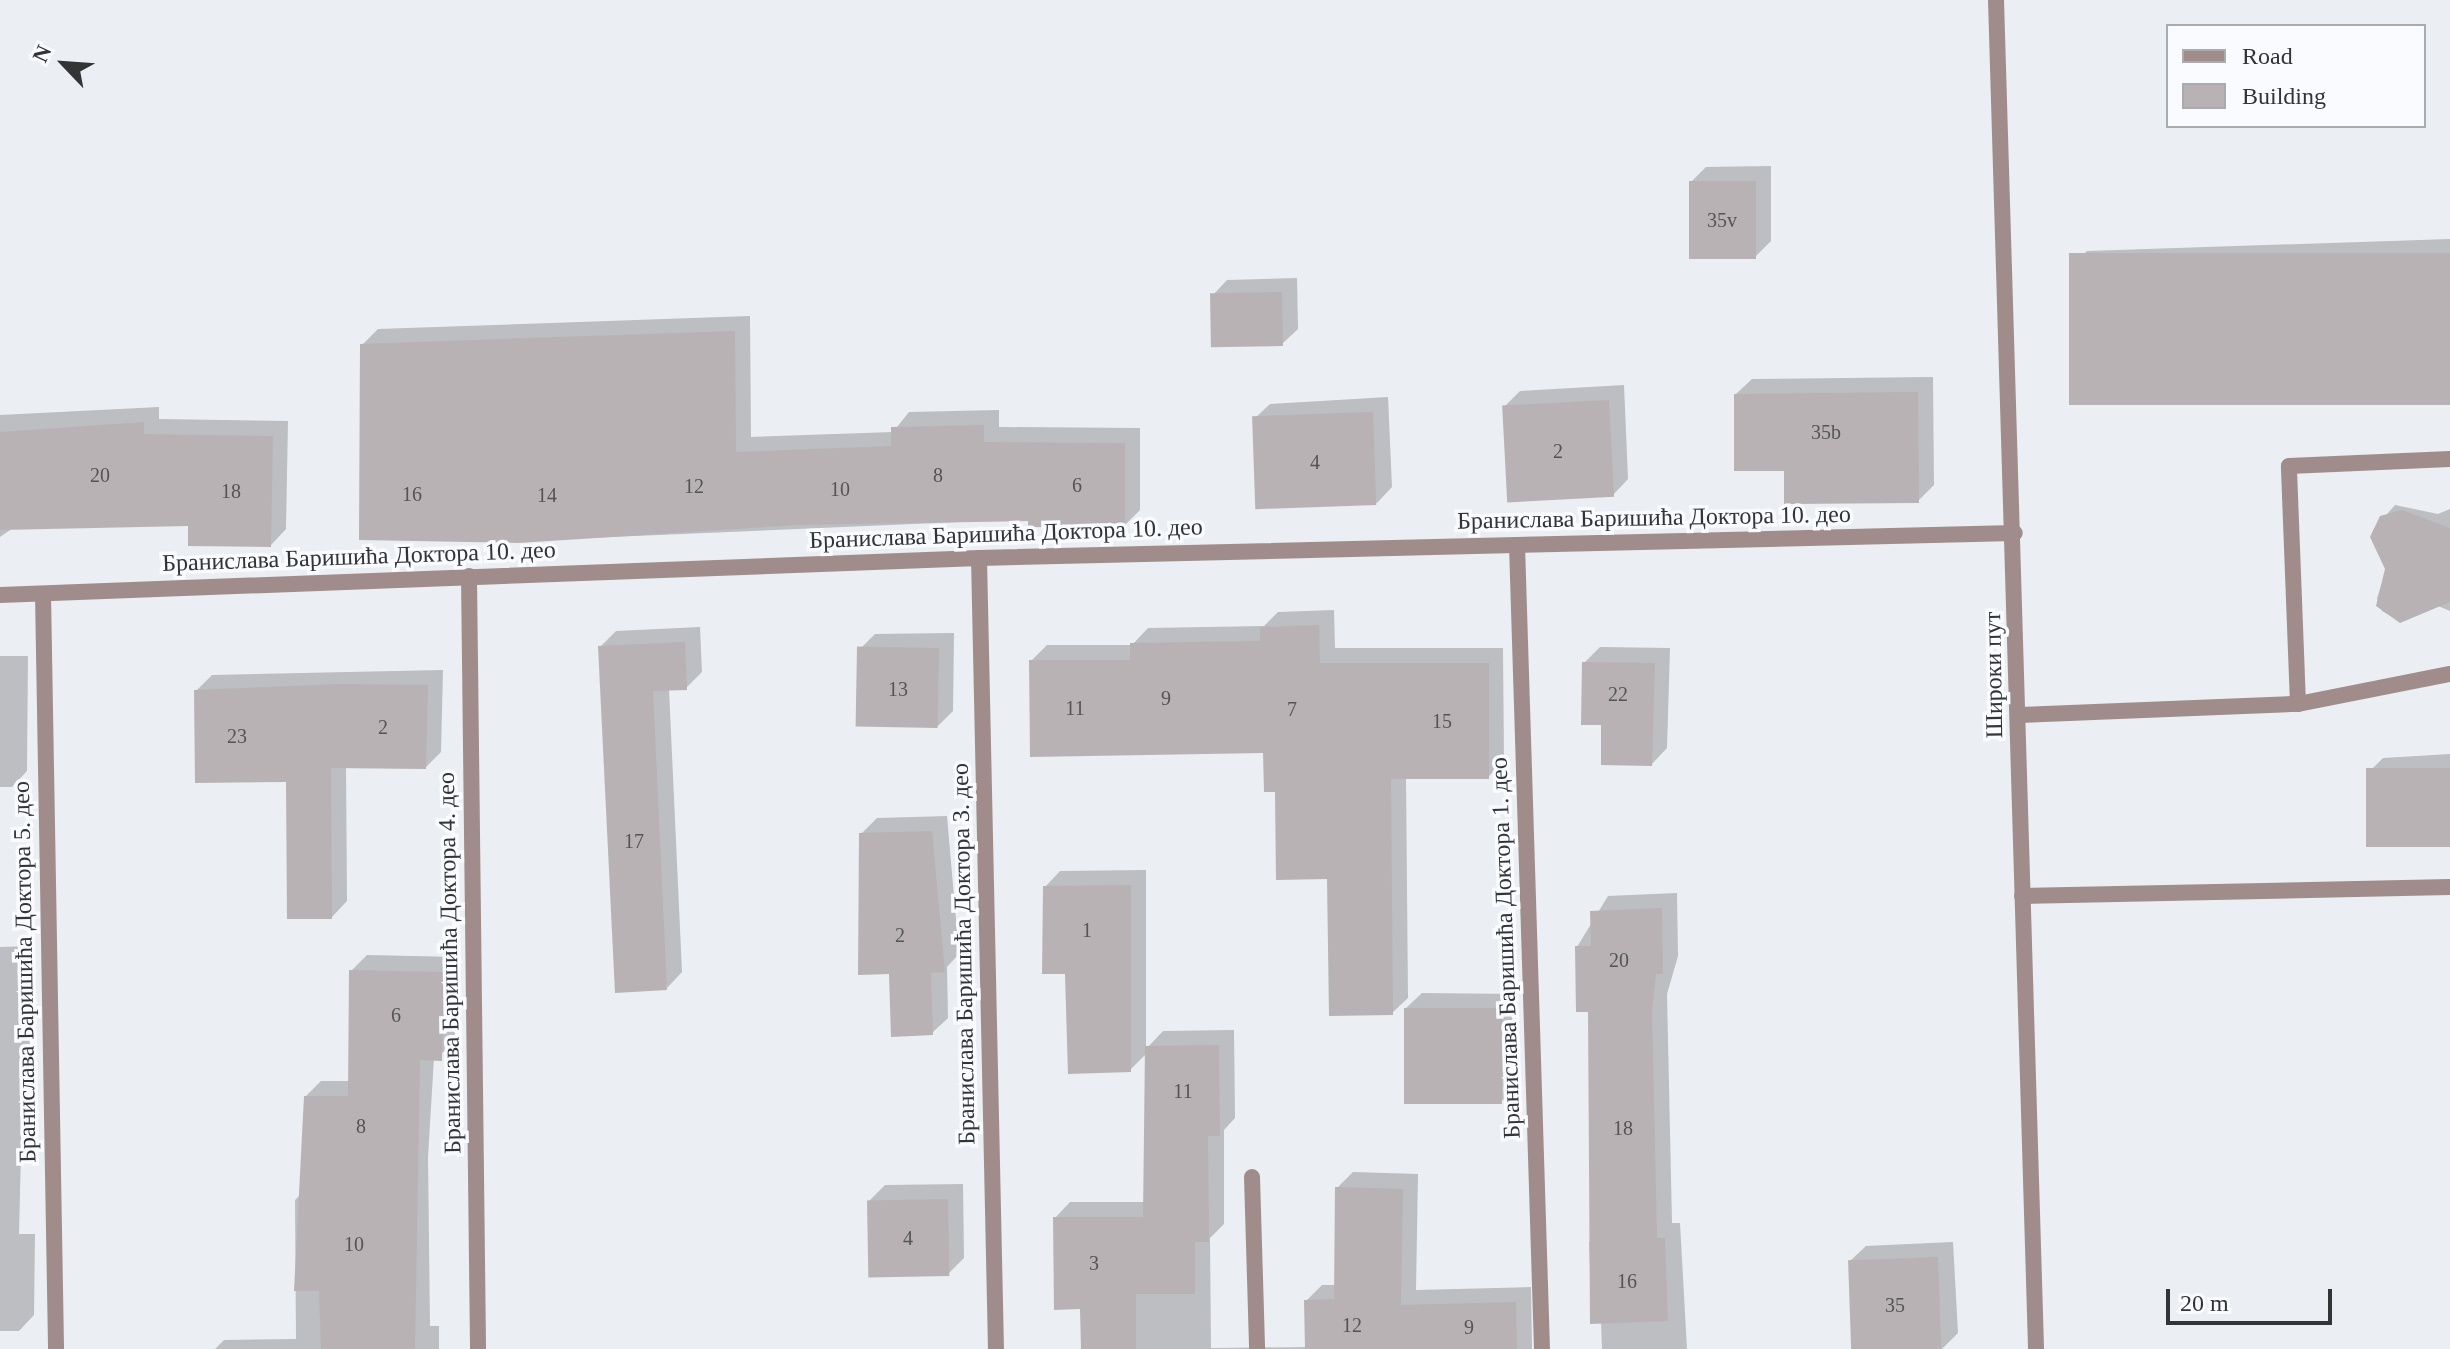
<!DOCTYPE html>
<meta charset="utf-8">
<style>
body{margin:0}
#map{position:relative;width:2450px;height:1349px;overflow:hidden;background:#ebeef2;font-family:Georgia,serif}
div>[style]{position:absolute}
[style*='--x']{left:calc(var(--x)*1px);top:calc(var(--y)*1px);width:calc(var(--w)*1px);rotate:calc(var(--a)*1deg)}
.shadow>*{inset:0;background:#0003}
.building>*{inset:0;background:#b8b2b4;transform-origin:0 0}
.service>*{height:16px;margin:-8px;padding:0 8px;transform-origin:8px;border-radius:8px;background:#a08d8b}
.minor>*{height:16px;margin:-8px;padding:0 8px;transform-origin:8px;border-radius:8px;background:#a08d8b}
span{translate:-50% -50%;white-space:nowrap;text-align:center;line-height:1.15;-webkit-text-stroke:7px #f9fbff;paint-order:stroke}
.number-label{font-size:20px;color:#545455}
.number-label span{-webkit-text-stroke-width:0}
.street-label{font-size:24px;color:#323435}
.legend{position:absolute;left:2166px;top:24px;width:260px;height:104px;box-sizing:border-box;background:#f9fbff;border:2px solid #a9abae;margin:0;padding:10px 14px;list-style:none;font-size:24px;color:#323435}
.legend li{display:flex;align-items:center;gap:16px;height:40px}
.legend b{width:40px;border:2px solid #a9abae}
.north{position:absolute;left:24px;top:24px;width:80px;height:80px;-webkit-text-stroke:6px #f9fbff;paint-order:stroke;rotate:295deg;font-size:22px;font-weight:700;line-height:32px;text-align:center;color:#323435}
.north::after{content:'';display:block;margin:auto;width:28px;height:36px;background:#323435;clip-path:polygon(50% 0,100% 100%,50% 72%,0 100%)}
.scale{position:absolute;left:2166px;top:1289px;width:166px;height:36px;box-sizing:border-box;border:4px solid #323435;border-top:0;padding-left:10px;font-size:24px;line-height:28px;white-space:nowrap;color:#323435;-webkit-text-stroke:6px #f9fbff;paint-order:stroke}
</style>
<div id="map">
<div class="shadow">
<i style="clip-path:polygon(1771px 166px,1771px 241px,1755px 257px,1691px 182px,1706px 167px)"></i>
<i style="clip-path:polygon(2450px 239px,2450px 403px,2071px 267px,2087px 251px)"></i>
<i style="clip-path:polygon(1297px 278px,1298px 329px,1282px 344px,1212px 296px,1227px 280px)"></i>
<i style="clip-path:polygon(750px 316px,751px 437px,893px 432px,909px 412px,999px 410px,999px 427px,1140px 428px,1140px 510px,1124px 526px,1030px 519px,518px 541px,362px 345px,378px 329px)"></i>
<i style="clip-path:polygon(1933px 377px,1934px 485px,1918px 501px,1786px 469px,1736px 394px,1752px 379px)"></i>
<i style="clip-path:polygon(1624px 385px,1628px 479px,1613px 495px,1504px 407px,1520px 391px)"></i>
<i style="clip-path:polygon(1388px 397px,1392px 487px,1377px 503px,1254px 419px,1270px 404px)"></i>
<i style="clip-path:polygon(159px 407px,159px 419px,288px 421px,286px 529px,271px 545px,190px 524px,13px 528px,0 537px,0 415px)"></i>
<i style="clip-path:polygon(2395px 505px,2438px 514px,2450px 509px,2450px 611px,2438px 606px,2400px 621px,2382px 611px,2377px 598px,2387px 569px,2373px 530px)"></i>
<i style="clip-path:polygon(1334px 610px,1335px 648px,1503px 648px,1504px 761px,1488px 777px,1406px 777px,1408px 998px,1392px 1013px,1329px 877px,1277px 790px,1265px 751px,1031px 661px,1047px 645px,1132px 645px,1148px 628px,1264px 626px,1278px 612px)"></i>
<i style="clip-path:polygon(700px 627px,702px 672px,686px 688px,669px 689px,682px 972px,667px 988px,600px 647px,616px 631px)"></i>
<i style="clip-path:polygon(954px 633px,953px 711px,938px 726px,859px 650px,875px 634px)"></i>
<i style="clip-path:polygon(1600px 647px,1670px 648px,1667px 748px,1652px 764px,1603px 723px,1584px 663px)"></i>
<i style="clip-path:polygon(0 656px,28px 656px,27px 771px,12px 787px,0 787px)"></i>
<i style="clip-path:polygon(443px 670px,441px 752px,426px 767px,346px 766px,347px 901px,332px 917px,288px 780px,196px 691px,212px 675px)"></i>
<i style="clip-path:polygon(2450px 754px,2450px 845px,2368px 773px,2383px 758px)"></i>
<i style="clip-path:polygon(947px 816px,959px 954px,947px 967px,948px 1018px,932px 1033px,891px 972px,861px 834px,877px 818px)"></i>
<i style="clip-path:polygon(1146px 870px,1146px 1049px,1163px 1031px,1234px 1030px,1235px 1118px,1224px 1130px,1224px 1224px,1210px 1238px,1211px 1348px,1307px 1347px,1306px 1301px,1322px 1285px,1336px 1285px,1337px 1188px,1353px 1172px,1418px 1174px,1416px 1290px,1531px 1287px,1532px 1349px,1083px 1349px,1082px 1307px,1055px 1218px,1070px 1202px,1145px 1202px,1147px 1053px,1130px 1070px,1067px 972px,1045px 887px,1060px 871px)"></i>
<i style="clip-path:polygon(1677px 893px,1678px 956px,1667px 994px,1672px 1223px,1680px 1223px,1687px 1349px,1602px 1349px,1601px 1321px,1592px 1322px,1589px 1242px,1595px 1236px,1590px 1010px,1577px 947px,1608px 896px)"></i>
<i style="clip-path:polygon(31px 946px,33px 1058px,23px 1068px,19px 1234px,35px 1234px,34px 1315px,19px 1331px,0 1331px,0 947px)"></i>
<i style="clip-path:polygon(367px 955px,458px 957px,457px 1043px,434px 1058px,428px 1157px,430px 1326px,439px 1326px,439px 1349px,215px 1349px,224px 1340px,296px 1339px,295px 1200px,304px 1191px,306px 1096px,321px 1081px,350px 1081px,351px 971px)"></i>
<i style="clip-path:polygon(1422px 993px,1517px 994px,1515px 1087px,1500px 1103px,1406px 1008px)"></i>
<i style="clip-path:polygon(963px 1184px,964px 1258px,948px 1274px,869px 1201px,885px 1185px)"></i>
<i style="clip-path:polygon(1953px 1242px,1958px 1333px,1942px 1349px,1854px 1349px,1850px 1261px,1866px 1246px)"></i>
</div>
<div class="building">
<i style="left:1756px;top:181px;width:78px;height:67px;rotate:90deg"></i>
<i style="left:2450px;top:253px;width:152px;height:381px;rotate:90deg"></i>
<i style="left:1282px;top:292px;width:54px;height:72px;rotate:89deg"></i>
<i style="clip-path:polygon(735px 331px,736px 452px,891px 446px,891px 427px,984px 425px,984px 442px,1125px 443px,1125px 528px,1028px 527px,1028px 521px,798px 525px,518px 543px,359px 540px,360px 344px)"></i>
<i style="clip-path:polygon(1918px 392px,1919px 503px,1784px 504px,1784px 471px,1734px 471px,1734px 394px)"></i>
<i style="left:1609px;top:400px;width:97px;height:107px;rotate:87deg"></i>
<i style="left:1373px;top:412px;width:93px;height:121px;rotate:88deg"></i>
<i style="clip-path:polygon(144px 422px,144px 434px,273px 436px,271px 547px,188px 546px,188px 526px,0 530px,0 432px)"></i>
<i style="clip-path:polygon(2402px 510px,2450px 528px,2450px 602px,2400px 623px,2376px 606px,2385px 569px,2370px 537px,2380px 516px)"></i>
<i style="clip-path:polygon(1319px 625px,1320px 663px,1489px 663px,1489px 779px,1391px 779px,1393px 1015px,1329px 1016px,1327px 879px,1276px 880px,1275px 792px,1264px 792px,1263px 753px,1030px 757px,1029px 660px,1130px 660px,1130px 643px,1260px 641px,1260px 627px)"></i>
<i style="clip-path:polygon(685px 642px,687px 690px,653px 691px,667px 990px,615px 993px,598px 646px)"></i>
<i style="left:939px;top:648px;width:80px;height:82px;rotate:91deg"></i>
<i style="clip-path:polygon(1582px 662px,1655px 663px,1652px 766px,1601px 765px,1601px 725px,1581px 725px)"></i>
<i style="clip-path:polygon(340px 684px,428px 685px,426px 769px,331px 768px,332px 919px,287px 919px,286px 782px,195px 783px,194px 690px)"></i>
<i style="left:2450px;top:768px;width:79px;height:84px;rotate:90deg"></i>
<i style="clip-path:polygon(932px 831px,945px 972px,931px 973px,933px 1035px,891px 1037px,889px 974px,858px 975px,859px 833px)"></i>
<i style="clip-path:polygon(1131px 885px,1131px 1072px,1068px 1074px,1065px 974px,1042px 974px,1043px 886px)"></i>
<i style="clip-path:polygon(1662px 908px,1663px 974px,1656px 974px,1652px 1011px,1657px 1238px,1665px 1238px,1668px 1321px,1590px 1324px,1588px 1012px,1576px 1012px,1575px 946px,1591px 946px,1590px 911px)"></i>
<i style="clip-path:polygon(349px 970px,444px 972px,442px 1061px,420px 1060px,415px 1349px,321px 1349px,319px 1291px,294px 1291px,304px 1096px,348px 1096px)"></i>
<i style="left:1404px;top:1008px;width:98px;height:96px"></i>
<i style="clip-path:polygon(1219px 1045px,1220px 1136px,1208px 1136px,1209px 1242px,1195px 1242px,1195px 1294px,1136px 1294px,1136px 1349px,1081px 1349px,1080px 1309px,1054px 1310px,1053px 1217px,1143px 1217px,1145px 1046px)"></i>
<i style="clip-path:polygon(1335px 1187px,1403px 1189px,1401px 1305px,1516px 1302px,1517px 1349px,1305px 1349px,1304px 1300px,1334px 1299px)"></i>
<i style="left:948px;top:1199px;width:77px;height:81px;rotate:89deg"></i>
<i style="left:1938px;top:1257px;width:92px;height:90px;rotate:88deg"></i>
</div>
<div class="service">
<i style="--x:2298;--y:704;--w:238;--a:-92.2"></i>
<i style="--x:2289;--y:466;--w:161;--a:-2.5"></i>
<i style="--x:2019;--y:715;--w:279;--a:-2.3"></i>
<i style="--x:2298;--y:704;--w:155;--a:-11.2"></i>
<i style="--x:2022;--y:896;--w:428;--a:-1.2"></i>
</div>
<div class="minor">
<i style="--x:1996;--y:0;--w:1350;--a:88.3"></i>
<i style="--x:1517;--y:545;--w:804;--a:88.22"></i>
<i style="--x:979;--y:558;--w:791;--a:88.77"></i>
<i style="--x:469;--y:576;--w:773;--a:89.33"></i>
<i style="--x:43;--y:594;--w:755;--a:89.01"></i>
<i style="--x:0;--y:595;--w:980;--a:-2.16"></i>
<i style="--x:979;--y:558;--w:1036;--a:-1.38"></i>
<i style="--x:1252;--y:1177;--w:172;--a:88.3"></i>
</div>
<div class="number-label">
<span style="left:1722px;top:220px">35v</span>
<span style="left:1826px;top:432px">35b</span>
<span style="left:1558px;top:451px">2</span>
<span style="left:1315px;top:462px">4</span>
<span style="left:100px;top:475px">20</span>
<span style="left:938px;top:475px">8</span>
<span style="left:1077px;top:485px">6</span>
<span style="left:694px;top:486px">12</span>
<span style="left:840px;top:489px">10</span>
<span style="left:231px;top:491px">18</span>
<span style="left:412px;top:494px">16</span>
<span style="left:547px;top:495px">14</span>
<span style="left:898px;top:689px">13</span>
<span style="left:1618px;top:694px">22</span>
<span style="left:1166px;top:698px">9</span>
<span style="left:1075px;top:708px">11</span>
<span style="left:1292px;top:709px">7</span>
<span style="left:1442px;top:721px">15</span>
<span style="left:383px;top:727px">2</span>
<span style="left:237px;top:736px">23</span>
<span style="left:634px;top:841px">17</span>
<span style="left:1087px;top:930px">1</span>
<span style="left:900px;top:935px">2</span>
<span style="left:1619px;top:960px">20</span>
<span style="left:396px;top:1015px">6</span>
<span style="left:1183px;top:1091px">11</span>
<span style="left:361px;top:1126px">8</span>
<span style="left:1623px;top:1128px">18</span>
<span style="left:908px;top:1238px">4</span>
<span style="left:354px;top:1244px">10</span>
<span style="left:1094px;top:1263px">3</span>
<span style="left:1627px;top:1281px">16</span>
<span style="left:1895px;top:1305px">35</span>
<span style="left:1352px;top:1325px">12</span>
<span style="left:1469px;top:1327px">9</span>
</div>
<div class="street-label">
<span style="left:1654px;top:518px;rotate:-1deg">Бранислава Баришића Доктора 10. део</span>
<span style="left:1006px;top:534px;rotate:-2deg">Бранислава Баришића Доктора 10. део</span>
<span style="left:359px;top:557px;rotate:-2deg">Бранислава Баришића Доктора 10. део</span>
<span style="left:1994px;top:675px;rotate:-91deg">Широки пут</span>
<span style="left:1506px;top:948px;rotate:-92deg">Бранислава Баришића Доктора 1. део</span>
<span style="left:964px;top:954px;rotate:-91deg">Бранислава Баришића Доктора 3. део</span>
<span style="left:450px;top:963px;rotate:-91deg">Бранислава Баришића Доктора 4. део</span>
<span style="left:25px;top:972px;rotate:-91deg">Бранислава Баришића Доктора 5. део</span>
</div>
<ul class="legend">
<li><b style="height:10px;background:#a08d8b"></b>Road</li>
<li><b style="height:22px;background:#b8b2b4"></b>Building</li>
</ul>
<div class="north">N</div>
<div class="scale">20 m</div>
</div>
